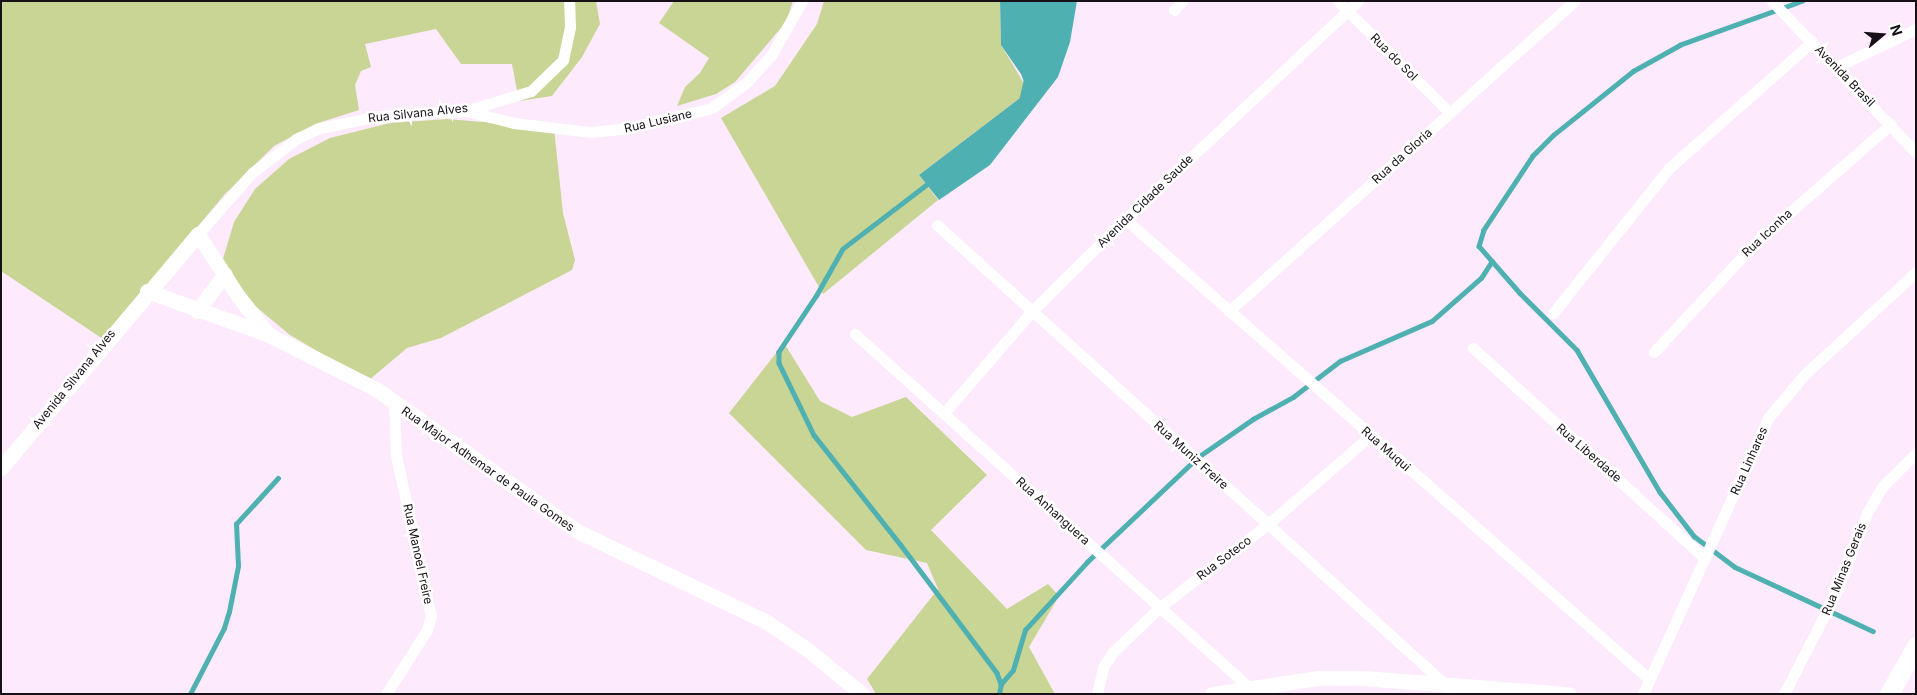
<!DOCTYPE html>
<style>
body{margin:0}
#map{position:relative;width:1917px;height:695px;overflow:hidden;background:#fdeafc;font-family:Inter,sans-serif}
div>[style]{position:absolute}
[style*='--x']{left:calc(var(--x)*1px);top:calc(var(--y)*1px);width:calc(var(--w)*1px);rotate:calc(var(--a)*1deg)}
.green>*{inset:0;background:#c8d594}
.water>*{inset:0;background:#4fb0b2}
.stream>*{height:4.5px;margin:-2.25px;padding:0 2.25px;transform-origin:2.25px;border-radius:2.25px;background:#4fb0b2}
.minor>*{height:11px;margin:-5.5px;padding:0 5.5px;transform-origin:5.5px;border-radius:5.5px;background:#fff}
.tertiary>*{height:15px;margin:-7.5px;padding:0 7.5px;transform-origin:7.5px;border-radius:7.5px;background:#fff}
.primary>*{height:19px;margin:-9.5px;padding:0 9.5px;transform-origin:9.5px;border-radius:9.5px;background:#fff}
span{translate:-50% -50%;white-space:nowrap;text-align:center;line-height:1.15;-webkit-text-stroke:5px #fff;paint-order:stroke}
.street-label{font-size:12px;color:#171017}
.frame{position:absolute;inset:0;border:2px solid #171017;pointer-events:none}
.north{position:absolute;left:1857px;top:10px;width:50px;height:50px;-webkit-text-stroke:4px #fff;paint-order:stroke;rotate:72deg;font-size:14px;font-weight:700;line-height:20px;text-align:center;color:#171017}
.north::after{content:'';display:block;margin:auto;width:18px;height:22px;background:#171017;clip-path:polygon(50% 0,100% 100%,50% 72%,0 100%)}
</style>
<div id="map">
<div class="green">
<i style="clip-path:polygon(1px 1px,596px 1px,600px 24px,582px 57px,552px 96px,519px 101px,512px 64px,461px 64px,436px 29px,365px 44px,371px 67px,361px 71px,355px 85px,359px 110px,315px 124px,274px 146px,225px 194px,103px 339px,1px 271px)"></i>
<i style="clip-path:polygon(674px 1px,793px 1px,786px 22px,735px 82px,716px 94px,677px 106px,685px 87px,700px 73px,709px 58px,659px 23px)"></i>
<i style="clip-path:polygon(824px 1px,1000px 1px,1001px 45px,1026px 87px,1024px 95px,919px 175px,938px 200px,823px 294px,721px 118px,775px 86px,817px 24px)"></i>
<i style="clip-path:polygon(447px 119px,554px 128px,563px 213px,575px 260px,572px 270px,441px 338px,407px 348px,368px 381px,290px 335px,231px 286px,223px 259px,234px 222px,255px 189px,289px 159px,330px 138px,390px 123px)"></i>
<i style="clip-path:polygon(784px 343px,820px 401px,852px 417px,906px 397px,987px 475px,931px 530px,1007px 609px,1048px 584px,1059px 596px,1029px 647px,1055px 694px,876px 694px,867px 679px,938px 589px,927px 563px,866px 550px,729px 413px)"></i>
</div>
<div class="water">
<i style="clip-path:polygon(1000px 1px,1077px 1px,1070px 42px,1058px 77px,990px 165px,939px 200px,919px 175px,1024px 95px,1026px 87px,1021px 74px,1001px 45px)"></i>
</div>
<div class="stream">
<i style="--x:1803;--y:1;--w:130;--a:160.2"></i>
<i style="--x:1681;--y:45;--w:54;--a:151"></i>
<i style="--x:1634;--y:71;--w:102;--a:141.3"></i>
<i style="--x:1554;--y:135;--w:30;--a:135"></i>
<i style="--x:1533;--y:156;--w:89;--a:123.5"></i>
<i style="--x:1484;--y:230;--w:17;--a:107"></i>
<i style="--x:1479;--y:246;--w:62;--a:48.9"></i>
<i style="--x:1520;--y:293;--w:81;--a:45"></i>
<i style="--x:1577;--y:350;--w:164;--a:59.7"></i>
<i style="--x:1660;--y:492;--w:56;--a:52.3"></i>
<i style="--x:1694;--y:536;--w:51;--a:37.1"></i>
<i style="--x:1735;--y:567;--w:152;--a:24.9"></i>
<i style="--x:1021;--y:101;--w:22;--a:-77"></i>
<i style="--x:932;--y:181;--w:112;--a:142.6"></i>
<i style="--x:843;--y:249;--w:53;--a:119.5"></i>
<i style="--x:817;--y:295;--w:69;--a:123.7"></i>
<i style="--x:779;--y:352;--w:11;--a:90"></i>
<i style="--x:779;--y:363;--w:80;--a:64.1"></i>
<i style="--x:814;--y:435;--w:140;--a:51.7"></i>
<i style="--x:901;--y:545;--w:160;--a:53.1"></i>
<i style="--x:997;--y:673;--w:12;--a:70"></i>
<i style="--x:190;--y:694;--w:74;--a:-62.7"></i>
<i style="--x:224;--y:628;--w:17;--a:-73"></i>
<i style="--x:229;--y:612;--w:47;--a:-78.9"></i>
<i style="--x:238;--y:566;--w:42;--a:-92.7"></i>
<i style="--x:236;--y:524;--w:62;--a:-47.6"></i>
<i style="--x:999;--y:694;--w:10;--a:-79"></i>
<i style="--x:1001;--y:684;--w:18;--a:-49"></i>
<i style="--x:1013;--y:670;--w:42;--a:-73.3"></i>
<i style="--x:1025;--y:630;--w:92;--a:-47.6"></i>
<i style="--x:1087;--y:562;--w:153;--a:-43.4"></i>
<i style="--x:1198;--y:457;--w:67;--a:-34.6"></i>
<i style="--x:1253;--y:419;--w:46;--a:-28.8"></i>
<i style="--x:1293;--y:397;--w:59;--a:-37.5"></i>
<i style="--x:1340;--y:361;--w:100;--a:-23.5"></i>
<i style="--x:1432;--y:321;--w:65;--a:-41.3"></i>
<i style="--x:1481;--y:278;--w:20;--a:-57"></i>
</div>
<div class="minor">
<i style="--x:1338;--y:1;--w:158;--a:45"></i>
<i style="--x:1772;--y:1;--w:209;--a:46.5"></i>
<i style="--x:1174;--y:10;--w:12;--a:-48"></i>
<i style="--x:1836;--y:67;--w:89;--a:-25.4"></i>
<i style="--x:466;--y:111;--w:49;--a:14"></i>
<i style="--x:514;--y:123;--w:78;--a:6.7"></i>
<i style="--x:591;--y:132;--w:36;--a:-6"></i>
<i style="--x:627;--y:128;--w:87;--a:-13.2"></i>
<i style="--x:712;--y:108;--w:44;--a:-36.6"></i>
<i style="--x:747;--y:82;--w:38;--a:-48"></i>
<i style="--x:772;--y:54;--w:61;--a:-60.5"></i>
<i style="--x:1125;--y:219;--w:696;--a:41.27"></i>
<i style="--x:937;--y:225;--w:686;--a:42.11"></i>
<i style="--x:198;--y:234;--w:81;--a:-48.5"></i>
<i style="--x:252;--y:173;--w:56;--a:-37.7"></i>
<i style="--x:296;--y:139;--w:26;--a:-25"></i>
<i style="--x:320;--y:128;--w:60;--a:-11.5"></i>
<i style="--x:379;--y:116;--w:86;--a:-3.3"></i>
<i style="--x:465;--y:111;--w:69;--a:-16.9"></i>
<i style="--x:531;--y:91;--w:45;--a:-44.1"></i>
<i style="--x:563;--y:60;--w:34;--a:-78"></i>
<i style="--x:570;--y:27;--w:26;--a:-92"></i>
<i style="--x:1229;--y:311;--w:464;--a:-41.9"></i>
<i style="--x:1553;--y:313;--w:186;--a:-51.3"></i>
<i style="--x:1669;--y:168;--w:191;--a:-41.4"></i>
<i style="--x:855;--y:334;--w:530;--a:41.87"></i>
<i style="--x:1473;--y:348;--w:313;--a:42.2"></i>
<i style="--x:1654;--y:352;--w:150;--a:-47.2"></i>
<i style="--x:1756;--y:242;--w:179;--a:-41.2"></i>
<i style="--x:944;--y:413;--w:135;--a:-49.2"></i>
<i style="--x:1032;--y:311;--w:131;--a:-44.7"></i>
<i style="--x:1125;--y:219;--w:319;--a:-43.1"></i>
<i style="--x:386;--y:694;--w:76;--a:-57.4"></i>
<i style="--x:427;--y:630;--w:15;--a:-74"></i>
<i style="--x:431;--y:616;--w:165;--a:-102.3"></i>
<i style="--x:396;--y:455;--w:51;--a:-92.2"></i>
<i style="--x:1097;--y:694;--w:28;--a:-77"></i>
<i style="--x:1103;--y:667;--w:18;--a:-56"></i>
<i style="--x:1113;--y:652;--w:65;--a:-43.8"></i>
<i style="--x:1160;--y:607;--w:136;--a:-37.5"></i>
<i style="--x:1268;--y:524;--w:136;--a:-40.8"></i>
<i style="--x:1643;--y:694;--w:303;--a:-65.6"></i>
<i style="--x:1768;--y:418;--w:57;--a:-49.9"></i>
<i style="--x:1805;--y:374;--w:151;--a:-42.6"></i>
<i style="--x:1784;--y:694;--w:114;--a:-62.8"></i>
<i style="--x:1836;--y:593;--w:86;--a:-68.8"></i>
<i style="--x:1867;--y:513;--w:30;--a:-60"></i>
<i style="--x:1882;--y:487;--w:48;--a:-45"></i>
</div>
<div class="tertiary">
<i style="--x:147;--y:291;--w:130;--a:19.8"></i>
<i style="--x:269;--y:335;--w:120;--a:26.8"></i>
<i style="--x:376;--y:389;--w:246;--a:35.2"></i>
<i style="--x:577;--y:531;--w:208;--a:25.6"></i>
<i style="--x:765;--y:621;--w:52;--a:34"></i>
<i style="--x:808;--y:650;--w:70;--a:39.2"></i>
<i style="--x:197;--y:311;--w:46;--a:-52.9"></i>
<i style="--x:1;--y:468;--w:306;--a:-49.9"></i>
<i style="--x:198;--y:234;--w:74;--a:57.2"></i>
<i style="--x:238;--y:296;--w:50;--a:51.5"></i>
<i style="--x:1212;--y:694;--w:107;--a:-8.6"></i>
<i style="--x:1318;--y:678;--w:45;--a:0"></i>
<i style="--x:1363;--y:678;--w:206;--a:4.5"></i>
</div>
<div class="primary">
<i style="--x:1889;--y:694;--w:55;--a:-60.6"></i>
</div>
<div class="street-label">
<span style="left:1394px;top:57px;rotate:45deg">Rua do Sol</span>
<span style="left:1845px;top:76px;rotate:46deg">Avenida Brasil</span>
<span style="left:418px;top:113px;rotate:-6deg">Rua Silvana Alves</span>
<span style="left:658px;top:121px;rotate:-13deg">Rua Lusiane</span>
<span style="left:1402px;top:156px;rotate:-42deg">Rua da Gloria</span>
<span style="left:1145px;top:201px;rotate:-44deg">Avenida Cidade Saude</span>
<span style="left:1767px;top:233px;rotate:-43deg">Rua Iconha</span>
<span style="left:74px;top:379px;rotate:-51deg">Avenida Silvana Alves</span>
<span style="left:1386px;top:449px;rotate:41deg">Rua Muqui</span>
<span style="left:1589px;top:453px;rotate:41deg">Rua Liberdade</span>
<span style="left:1191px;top:455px;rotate:42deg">Rua Muniz Freire</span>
<span style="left:1749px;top:461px;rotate:-66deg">Rua Linhares</span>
<span style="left:488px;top:469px;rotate:35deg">Rua Major Adhemar de Paula Gomes</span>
<span style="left:1053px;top:511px;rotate:42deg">Rua Anhanguera</span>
<span style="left:418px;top:554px;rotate:78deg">Rua Manoel Freire</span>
<span style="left:1224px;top:558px;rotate:-37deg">Rua Soteco</span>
<span style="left:1844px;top:569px;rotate:-68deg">Rua Minas Gerais</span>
</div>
<div class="frame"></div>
<div class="north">N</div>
</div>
